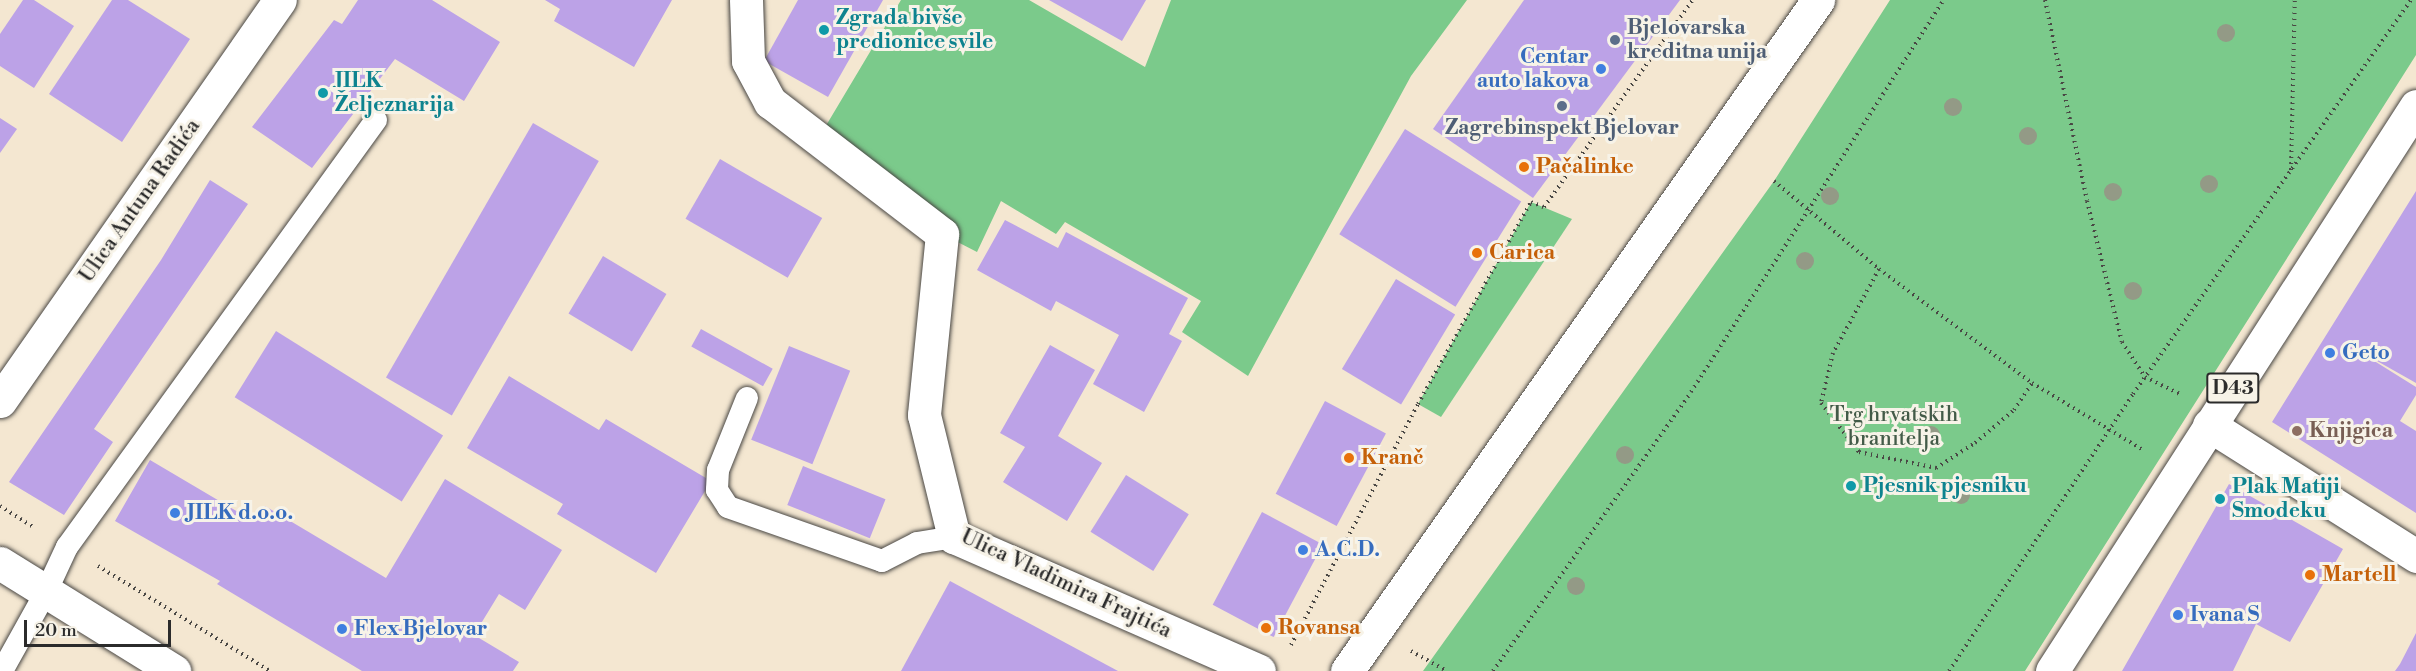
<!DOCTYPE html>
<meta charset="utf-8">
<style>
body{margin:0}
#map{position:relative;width:2416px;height:671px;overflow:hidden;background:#f4e7d1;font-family:"Libre Bodoni",serif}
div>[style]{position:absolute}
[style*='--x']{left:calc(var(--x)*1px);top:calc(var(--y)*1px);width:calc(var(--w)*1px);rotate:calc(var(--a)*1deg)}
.green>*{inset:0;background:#7bca8b}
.building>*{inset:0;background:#bca2e7;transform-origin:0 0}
.path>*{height:4px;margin-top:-2px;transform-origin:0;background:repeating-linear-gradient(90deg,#494744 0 1.5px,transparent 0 6px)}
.roads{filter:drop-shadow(0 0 2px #494744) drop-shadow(0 0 2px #494744)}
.lane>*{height:22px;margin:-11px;padding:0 11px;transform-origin:11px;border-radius:11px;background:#fff}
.street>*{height:33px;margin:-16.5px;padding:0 16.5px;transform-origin:16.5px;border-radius:16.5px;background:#fff}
.primary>*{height:33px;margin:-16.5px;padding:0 16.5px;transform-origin:16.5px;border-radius:16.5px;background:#fff}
.trees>*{width:18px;height:18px;margin:-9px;border-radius:50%;background:#939a86}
.dots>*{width:16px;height:16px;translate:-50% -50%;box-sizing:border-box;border:3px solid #f7f3e8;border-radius:50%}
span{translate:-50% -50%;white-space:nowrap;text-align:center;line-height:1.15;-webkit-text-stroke:6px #f7f3e8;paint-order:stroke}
.shield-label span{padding:2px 4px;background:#f7f3e8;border:2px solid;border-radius:4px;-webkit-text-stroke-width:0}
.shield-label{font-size:20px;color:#2b2b2b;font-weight:700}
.culture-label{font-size:21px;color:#0d838f;font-weight:700}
.left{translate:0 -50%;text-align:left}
.service-label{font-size:21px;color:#4e5e75;font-weight:700}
.shop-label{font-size:21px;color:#366cbe;font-weight:700}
.right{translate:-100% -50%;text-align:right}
.food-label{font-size:21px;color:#c56008;font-weight:700}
.street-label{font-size:21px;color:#2b2b2b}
.park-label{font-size:21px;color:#435b48}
.education-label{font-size:21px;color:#785e54;font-weight:700}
.scale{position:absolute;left:24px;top:620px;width:147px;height:27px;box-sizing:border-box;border:3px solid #2b2b2b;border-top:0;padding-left:8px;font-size:18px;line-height:21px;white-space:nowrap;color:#2b2b2b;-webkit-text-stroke:4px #f7f3e8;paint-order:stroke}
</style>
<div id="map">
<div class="green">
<i style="clip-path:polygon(901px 0,1029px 0,1145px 67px,1171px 0,1467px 0,1411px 76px,1248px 376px,1182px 332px,1201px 301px,1065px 222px,1056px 234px,1001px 201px,977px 252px,942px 234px,818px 139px)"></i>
<i style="clip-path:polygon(1890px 0,2416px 0,2416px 55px,2025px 671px,1423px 671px,1774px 181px)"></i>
<i style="clip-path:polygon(1531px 202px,1572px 219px,1441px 417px,1418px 404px)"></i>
</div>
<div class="building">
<i style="clip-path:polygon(23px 0,34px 0,74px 26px,34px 88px,0 66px,0 34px)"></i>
<i style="clip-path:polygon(112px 0,128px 0,190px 39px,122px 142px,49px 94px)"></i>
<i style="clip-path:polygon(358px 0,432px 0,500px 42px,464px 101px,395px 59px,312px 168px,252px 127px,334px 20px,342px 24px)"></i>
<i style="clip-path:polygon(545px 0,672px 0,634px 67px,554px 21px,560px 9px)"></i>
<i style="clip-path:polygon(798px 0,883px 0,828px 97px,764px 61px)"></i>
<i style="clip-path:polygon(1049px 0,1146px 0,1122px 41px)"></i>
<i style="clip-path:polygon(1524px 0,1680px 0,1533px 198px,1433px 129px)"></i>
<i style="clip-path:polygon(0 118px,17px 129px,0 153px)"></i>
<i style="left:533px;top:123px;width:76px;height:294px;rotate:30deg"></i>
<i style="left:1405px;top:129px;width:137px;height:124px;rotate:32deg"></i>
<i style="left:720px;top:159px;width:118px;height:69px;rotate:30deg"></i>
<i style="clip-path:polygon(210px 180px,248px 204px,94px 429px,113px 442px,64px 515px,9px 482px,161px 260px)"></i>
<i style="clip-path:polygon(2416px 191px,2416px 383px,2347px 344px,2416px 387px,2416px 395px,2400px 421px,2416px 431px,2416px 513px,2272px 422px)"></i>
<i style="clip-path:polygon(1005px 220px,1058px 248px,1066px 232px,1188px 298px,1169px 334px,1182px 341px,1144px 412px,1093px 384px,1119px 335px,1056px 301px,1051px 311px,977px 270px)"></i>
<i style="left:603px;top:256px;width:74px;height:67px;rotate:31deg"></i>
<i style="left:1396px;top:279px;width:69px;height:105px;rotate:31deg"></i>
<i style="left:701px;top:329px;width:82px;height:20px;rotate:29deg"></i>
<i style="left:276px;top:331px;width:197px;height:78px;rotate:32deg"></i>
<i style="clip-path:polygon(1050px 345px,1095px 370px,1058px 436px,1102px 463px,1067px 521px,1003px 482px,1025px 447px,1000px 433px)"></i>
<i style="left:789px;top:346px;width:66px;height:101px;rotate:22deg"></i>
<i style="clip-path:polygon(509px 376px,599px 430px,606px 419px,711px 481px,656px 573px,557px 514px,563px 504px,467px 448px)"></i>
<i style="left:1325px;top:401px;width:69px;height:105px;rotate:28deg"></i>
<i style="clip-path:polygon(150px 460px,255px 522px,265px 506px,386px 578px,445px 479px,562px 550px,525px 610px,499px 594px,474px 635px,519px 662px,513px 671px,362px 671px,217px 584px,220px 581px,115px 521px)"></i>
<i style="left:803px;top:466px;width:89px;height:42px;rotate:22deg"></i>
<i style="left:1126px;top:475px;width:74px;height:67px;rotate:32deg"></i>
<i style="clip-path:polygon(2229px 484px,2343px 549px,2290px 642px,2256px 624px,2233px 671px,2122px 671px)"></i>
<i style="left:1262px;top:512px;width:69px;height:105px;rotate:28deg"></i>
<i style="clip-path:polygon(950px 581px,1118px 671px,901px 671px)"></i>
<i style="clip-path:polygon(2416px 633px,2416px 671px,2395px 671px,2400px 664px)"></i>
</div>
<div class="path">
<i style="--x:2045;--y:0;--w:205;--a:78.2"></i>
<i style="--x:2087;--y:201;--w:145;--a:76.1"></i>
<i style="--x:2122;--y:342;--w:42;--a:56.7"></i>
<i style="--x:2145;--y:377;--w:39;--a:26"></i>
<i style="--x:2291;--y:170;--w:170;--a:-88.7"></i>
<i style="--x:1774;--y:181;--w:137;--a:40"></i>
<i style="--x:1879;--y:269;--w:191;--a:36.7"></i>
<i style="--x:2032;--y:383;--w:130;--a:31.1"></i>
<i style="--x:1879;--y:269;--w:96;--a:118.7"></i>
<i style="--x:1833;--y:353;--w:51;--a:103.5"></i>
<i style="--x:1821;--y:403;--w:62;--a:52.2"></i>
<i style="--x:1859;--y:452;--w:79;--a:11.7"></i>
<i style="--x:1936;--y:468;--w:46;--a:-32.7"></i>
<i style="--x:1975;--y:443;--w:51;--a:-40.2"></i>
<i style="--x:2014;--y:410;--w:32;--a:-56"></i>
<i style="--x:0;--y:506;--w:41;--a:32.2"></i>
<i style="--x:98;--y:566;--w:202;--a:31.4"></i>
<i style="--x:1291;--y:645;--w:272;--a:-62.2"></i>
<i style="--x:1418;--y:404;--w:231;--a:-60.8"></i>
<i style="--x:1531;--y:202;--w:14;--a:21"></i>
<i style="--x:1544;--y:207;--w:255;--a:-54.3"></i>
<i style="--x:1411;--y:651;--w:41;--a:29.1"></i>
<i style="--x:1493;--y:671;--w:342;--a:-54.6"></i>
<i style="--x:1691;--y:392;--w:467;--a:-57.2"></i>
<i style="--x:1949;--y:671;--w:333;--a:-56.4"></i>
<i style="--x:2133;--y:394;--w:482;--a:-54.8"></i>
</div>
<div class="roads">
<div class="lane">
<i style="--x:747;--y:398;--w:78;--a:111.9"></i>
<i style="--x:718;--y:470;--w:20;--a:93"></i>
<i style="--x:717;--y:490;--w:20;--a:57"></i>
<i style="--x:728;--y:507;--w:163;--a:19.3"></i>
<i style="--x:882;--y:561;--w:39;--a:-27"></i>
<i style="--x:917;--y:543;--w:37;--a:-9"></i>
<i style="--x:2;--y:671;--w:90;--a:-60.9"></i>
<i style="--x:46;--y:592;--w:50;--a:-65"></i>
<i style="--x:67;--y:547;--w:527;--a:-54.11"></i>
</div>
<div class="street">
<i style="--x:746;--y:0;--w:61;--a:88.1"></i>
<i style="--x:748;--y:61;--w:47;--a:61.8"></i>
<i style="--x:770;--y:102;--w:217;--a:37.5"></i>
<i style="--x:942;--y:234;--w:182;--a:95.7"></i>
<i style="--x:924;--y:415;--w:126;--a:76.2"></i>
<i style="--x:954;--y:537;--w:333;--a:23.7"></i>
<i style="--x:0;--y:401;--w:489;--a:-55.1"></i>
<i style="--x:2209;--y:425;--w:245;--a:32.3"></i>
<i style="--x:1347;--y:671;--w:820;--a:-54.93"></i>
</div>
<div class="primary">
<i style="--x:0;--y:563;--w:205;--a:31.8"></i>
<i style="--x:2052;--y:671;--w:672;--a:-57.21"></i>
</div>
</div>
<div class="trees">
<i style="left:2226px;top:33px"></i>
<i style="left:1953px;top:107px"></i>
<i style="left:2028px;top:136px"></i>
<i style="left:2209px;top:184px"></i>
<i style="left:2113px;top:192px"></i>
<i style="left:1830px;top:196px"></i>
<i style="left:1805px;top:261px"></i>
<i style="left:2133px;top:291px"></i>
<i style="left:1931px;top:435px"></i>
<i style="left:1625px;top:455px"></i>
<i style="left:1961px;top:495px"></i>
<i style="left:1576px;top:586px"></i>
</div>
<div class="dots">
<i style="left:824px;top:30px;background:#0f9aa8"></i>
<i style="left:1615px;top:40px;background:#5c6f8a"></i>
<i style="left:1601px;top:69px;background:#3f7fe0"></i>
<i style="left:323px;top:93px;background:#0f9aa8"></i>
<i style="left:1562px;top:106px;background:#5c6f8a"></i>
<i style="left:1524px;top:167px;background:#e8710a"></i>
<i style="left:1477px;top:253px;background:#e8710a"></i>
<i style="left:2330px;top:353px;background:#3f7fe0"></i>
<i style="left:2297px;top:431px;background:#8d6e63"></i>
<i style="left:1349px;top:458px;background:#e8710a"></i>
<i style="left:1851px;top:486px;background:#0f9aa8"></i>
<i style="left:2220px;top:499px;background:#0f9aa8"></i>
<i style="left:175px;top:513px;background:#3f7fe0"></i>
<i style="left:1303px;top:550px;background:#3f7fe0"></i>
<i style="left:2310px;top:575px;background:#e8710a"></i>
<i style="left:2178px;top:615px;background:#3f7fe0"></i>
<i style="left:1266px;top:628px;background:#e8710a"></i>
<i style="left:342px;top:629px;background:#3f7fe0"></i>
</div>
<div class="shield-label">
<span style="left:2233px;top:388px">D43</span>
</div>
<div class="culture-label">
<span class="left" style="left:836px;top:30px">Zgrada bivše<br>predionice svile</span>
<span class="left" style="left:335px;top:93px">JILK<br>Željeznarija</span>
<span class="left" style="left:1863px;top:486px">Pjesnik pjesniku</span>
<span class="left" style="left:2232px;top:499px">Plak Matiji<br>Smodeku</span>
</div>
<div class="service-label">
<span class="left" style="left:1627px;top:40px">Bjelovarska<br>kreditna unija</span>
<span style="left:1562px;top:128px">Zagrebinspekt Bjelovar</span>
</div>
<div class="shop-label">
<span class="right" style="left:1589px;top:69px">Centar<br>auto lakova</span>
<span class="left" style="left:2342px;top:353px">Geto</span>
<span class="left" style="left:187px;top:513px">JILK d.o.o.</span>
<span class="left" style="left:1315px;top:550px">A.C.D.</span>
<span class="left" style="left:2190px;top:615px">Ivana S</span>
<span class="left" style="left:354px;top:629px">Flex Bjelovar</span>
</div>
<div class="food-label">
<span class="left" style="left:1536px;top:167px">Pačalinke</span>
<span class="left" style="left:1489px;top:253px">Carica</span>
<span class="left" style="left:1361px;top:458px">Kranč</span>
<span class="left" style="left:2322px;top:575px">Martell</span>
<span class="left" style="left:1278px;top:628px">Rovansa</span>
</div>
<div class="street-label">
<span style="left:140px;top:201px;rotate:-55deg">Ulica Antuna Radića</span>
<span style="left:1066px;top:584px;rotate:25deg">Ulica Vladimira Frajtića</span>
</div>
<div class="park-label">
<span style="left:1894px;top:427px">Trg hrvatskih<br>branitelja</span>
</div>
<div class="education-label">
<span class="left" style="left:2309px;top:431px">Knjigica</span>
</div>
<div class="scale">20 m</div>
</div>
